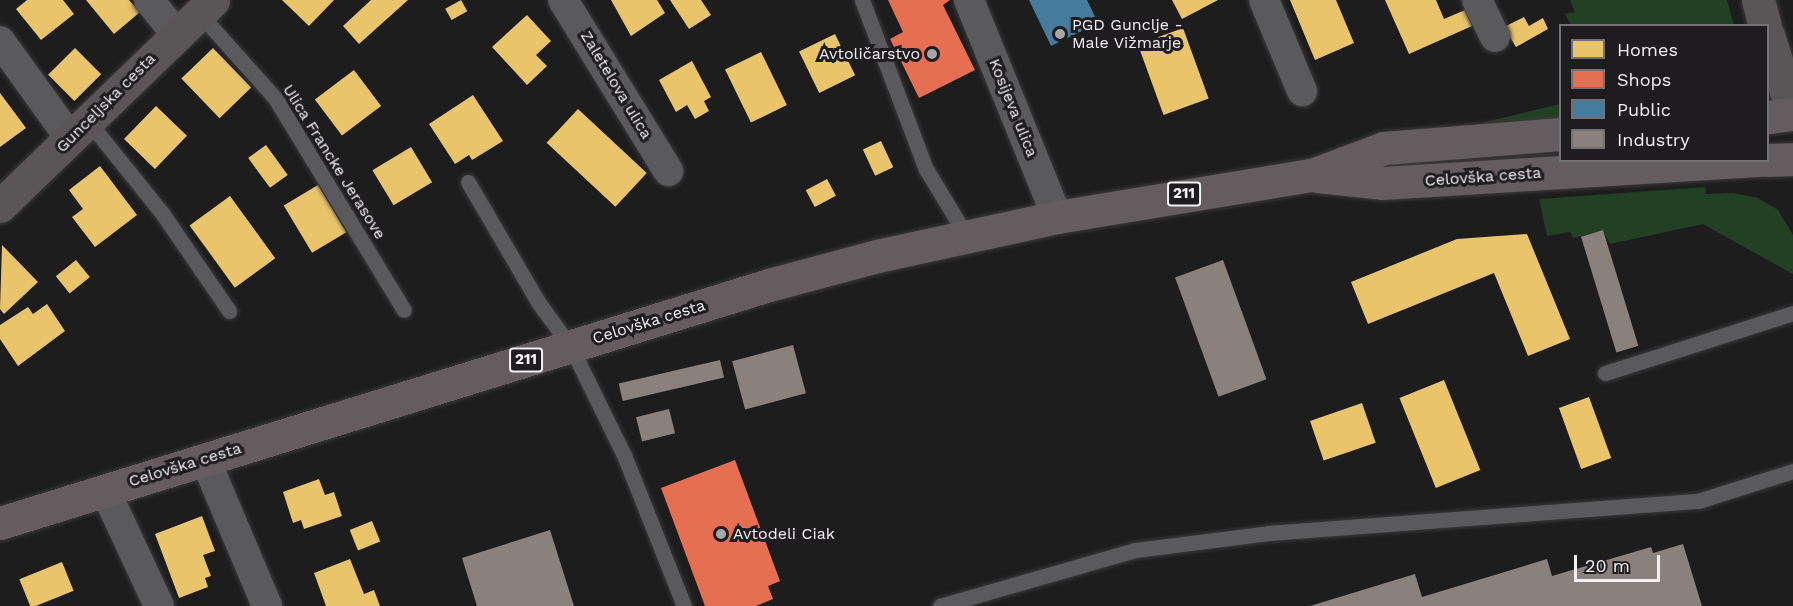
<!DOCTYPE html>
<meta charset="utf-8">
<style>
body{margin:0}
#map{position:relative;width:1793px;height:606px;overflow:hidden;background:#1e1d1e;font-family:"Work Sans",sans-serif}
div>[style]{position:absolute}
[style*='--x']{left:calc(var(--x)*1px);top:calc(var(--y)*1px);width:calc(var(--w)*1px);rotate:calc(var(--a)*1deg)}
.green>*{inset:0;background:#224024}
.homes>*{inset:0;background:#e9c46a;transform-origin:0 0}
.shops>*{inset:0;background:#e76f51}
.public>*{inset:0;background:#457b9d}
.industry>*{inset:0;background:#8a817c;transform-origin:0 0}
.roads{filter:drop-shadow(0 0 2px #3a393a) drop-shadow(0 0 2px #3a393a)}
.lane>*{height:15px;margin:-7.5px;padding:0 7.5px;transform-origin:7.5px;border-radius:7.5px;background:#5a595b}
.street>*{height:30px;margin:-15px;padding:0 15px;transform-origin:15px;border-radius:15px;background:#5a595b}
.secondary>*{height:33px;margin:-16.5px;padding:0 16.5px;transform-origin:16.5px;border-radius:16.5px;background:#5a5657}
.primary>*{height:33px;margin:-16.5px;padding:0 16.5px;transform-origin:16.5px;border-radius:16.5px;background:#645c5e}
.dots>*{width:16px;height:16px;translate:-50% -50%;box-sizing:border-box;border:3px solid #1e1c1f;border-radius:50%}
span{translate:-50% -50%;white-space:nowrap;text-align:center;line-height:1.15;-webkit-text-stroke:6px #1e1c1f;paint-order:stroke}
.shield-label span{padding:2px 4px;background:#1e1c1f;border:2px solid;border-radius:4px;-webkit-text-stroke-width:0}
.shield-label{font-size:15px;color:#f1f0f2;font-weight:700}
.poi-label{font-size:16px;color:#f1f0f2}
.left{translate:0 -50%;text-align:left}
.right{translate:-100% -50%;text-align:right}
.street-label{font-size:16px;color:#f1f0f2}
.legend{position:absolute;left:1559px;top:24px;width:210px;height:138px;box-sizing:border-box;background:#1e1c1f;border:2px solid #727173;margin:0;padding:8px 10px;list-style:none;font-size:18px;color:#f1f0f2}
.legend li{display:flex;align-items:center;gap:12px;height:30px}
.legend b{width:30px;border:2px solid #727173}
.scale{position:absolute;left:1574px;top:555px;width:86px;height:27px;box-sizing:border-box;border:3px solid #f1f0f2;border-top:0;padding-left:8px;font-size:18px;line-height:21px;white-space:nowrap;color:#f1f0f2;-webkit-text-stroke:4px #1e1c1f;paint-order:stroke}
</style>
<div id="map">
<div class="green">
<i style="clip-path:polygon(1570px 0,1727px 0,1734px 25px,1571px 25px,1565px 14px,1575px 12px)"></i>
<i style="clip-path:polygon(1560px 104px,1560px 124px,1443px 132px)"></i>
<i style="clip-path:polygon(1705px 187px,1706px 194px,1733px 193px,1758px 198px,1778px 210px,1793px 235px,1793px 274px,1703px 224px,1610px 244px,1603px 230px,1573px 238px,1570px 232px,1547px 236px,1539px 199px)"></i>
</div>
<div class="homes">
<i style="clip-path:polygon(27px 0,63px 0,74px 14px,41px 40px,16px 9px)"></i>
<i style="clip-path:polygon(86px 0,129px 0,140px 12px,114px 34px)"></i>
<i style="clip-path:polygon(282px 0,334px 0,309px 26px)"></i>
<i style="clip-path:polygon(371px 0,408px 0,359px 44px,343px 26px)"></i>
<i style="left:461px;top:0;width:13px;height:18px;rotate:61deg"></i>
<i style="clip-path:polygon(611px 0,657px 0,665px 13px,631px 36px)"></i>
<i style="clip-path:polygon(670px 0,701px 0,711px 15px,689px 29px)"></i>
<i style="clip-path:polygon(1172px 0,1218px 0,1182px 19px)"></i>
<i style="clip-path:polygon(1290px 0,1336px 0,1354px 43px,1315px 60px)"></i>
<i style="clip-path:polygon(1385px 0,1436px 0,1444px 19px,1465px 10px,1472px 26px,1409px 54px)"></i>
<i style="clip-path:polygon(527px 15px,551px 41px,536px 55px,547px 66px,527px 85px,492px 47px)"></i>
<i style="clip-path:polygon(1524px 17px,1529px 26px,1543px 18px,1548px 29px,1516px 47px,1504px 27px)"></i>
<i style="left:1183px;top:28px;width:75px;height:48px;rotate:70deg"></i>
<i style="left:835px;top:34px;width:46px;height:40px;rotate:64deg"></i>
<i style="left:75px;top:48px;width:37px;height:38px;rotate:45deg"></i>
<i style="left:213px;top:48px;width:55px;height:44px;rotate:46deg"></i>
<i style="left:761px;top:52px;width:59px;height:40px;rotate:64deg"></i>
<i style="clip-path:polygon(692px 61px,711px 97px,704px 101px,709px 111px,695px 119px,687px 105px,676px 112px,659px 80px)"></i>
<i style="left:354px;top:70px;width:45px;height:49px;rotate:53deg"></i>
<i style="clip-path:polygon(0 93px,26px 128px,0 147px)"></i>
<i style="clip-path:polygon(473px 95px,503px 141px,472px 160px,469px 155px,455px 164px,429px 124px)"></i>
<i style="left:156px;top:106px;width:43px;height:46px;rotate:44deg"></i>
<i style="left:578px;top:109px;width:94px;height:46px;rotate:43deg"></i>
<i style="left:881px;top:141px;width:29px;height:20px;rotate:65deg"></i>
<i style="left:266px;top:145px;width:37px;height:22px;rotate:54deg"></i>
<i style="left:411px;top:147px;width:41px;height:45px;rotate:59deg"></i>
<i style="clip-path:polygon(100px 166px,137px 215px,95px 247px,72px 217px,83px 209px,69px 190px)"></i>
<i style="left:827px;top:179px;width:19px;height:24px;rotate:62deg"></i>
<i style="left:318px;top:185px;width:55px;height:40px;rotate:59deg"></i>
<i style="left:230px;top:196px;width:77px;height:50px;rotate:54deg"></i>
<i style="clip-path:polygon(1527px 234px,1570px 339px,1528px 356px,1494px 273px,1368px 324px,1351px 282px,1457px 239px)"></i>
<i style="clip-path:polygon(2px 245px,38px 282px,4px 314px,0 309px)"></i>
<i style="left:76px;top:260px;width:22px;height:26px;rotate:51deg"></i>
<i style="clip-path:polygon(47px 304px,65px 331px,18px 366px,0 339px,0 325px,28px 307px,33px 314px)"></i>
<i style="left:1444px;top:380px;width:97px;height:48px;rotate:68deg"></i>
<i style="left:1589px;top:397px;width:65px;height:32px;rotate:70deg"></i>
<i style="left:1362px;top:403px;width:42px;height:55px;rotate:71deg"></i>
<i style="clip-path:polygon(319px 479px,325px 495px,334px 492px,342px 516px,304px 529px,301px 520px,293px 523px,283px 492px)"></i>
<i style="clip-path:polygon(202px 516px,215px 551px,203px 555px,211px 576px,205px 578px,208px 587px,179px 598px,155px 534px)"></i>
<i style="left:372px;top:521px;width:22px;height:24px;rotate:68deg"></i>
<i style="clip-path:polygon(350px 559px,364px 594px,374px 590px,380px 606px,326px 606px,314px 573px)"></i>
<i style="left:62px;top:562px;width:31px;height:46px;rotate:68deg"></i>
</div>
<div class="shops">
<i style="clip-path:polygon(888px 0,950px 0,943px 5px,975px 70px,919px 98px,890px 39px,903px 32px)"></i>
<i style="clip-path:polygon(735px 460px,780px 581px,768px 586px,773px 599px,756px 606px,705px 606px,661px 488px)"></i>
</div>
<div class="public">
<i style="clip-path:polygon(1029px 0,1087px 0,1098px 23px,1051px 46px)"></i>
</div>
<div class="industry">
<i style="left:1603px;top:230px;width:121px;height:23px;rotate:73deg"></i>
<i style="left:1223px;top:260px;width:127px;height:51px;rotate:70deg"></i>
<i style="left:793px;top:345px;width:50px;height:63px;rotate:75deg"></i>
<i style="left:720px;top:360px;width:18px;height:104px;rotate:77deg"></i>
<i style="left:669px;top:409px;width:25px;height:34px;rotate:76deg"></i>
<i style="clip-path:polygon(550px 530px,574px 606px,477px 606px,462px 558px)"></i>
<i style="clip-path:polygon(1683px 544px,1702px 606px,1310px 606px,1415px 574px,1422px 597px,1547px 559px,1552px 576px,1651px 547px,1653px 553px)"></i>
</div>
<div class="roads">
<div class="lane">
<i style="--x:862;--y:0;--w:181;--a:69.3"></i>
<i style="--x:926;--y:169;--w:77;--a:58.8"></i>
<i style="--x:199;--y:13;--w:114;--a:48.2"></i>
<i style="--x:275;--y:98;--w:248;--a:58.7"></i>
<i style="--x:88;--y:121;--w:118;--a:51.2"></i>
<i style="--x:162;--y:213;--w:119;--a:55.6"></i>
<i style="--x:468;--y:182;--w:139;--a:59.7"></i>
<i style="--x:538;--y:302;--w:56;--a:53.7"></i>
<i style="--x:571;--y:347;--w:120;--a:63.9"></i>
<i style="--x:624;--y:455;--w:162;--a:68.3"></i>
<i style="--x:1605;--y:373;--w:197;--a:-17.7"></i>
<i style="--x:940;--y:606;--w:203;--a:-16"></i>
<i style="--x:1135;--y:550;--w:135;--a:-7.2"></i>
<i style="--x:1269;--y:533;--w:430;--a:-4.3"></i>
<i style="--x:1698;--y:501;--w:100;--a:-17.5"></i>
</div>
<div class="street">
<i style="--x:149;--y:0;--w:43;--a:51.5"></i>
<i style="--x:563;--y:0;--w:201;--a:58.4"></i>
<i style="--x:969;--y:0;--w:234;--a:67.9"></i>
<i style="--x:1264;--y:0;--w:99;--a:67.3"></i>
<i style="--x:1477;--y:0;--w:41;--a:64.1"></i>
<i style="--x:0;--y:41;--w:120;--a:54.2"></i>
<i style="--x:205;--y:459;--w:160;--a:67.1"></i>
<i style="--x:105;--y:490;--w:128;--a:65"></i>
</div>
<div class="secondary">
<i style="--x:1758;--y:0;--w:27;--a:75"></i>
<i style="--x:1768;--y:35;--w:83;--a:72.4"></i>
<i style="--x:0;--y:206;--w:296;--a:-44"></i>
</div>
<div class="primary">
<i style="--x:1768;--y:117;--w:25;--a:-7"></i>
<i style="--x:1768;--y:160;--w:25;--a:-2"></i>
<i style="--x:1317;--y:176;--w:65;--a:6.1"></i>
<i style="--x:1382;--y:183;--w:380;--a:-3.5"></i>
<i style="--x:0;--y:523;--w:805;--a:-17.2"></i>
<i style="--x:769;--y:285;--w:112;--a:-15"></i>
<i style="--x:877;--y:256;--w:184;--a:-12.2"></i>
<i style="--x:1057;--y:217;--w:258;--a:-9.4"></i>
<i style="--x:1312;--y:175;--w:77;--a:-20.6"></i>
<i style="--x:1384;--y:148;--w:177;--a:-4.5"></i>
</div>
</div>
<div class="dots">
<i style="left:1060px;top:34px;background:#a7a6a8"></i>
<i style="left:932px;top:54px;background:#a7a6a8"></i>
<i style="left:721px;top:534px;background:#a7a6a8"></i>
</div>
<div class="shield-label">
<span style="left:1184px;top:194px">211</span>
<span style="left:526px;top:360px">211</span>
</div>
<div class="poi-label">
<span class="left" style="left:1072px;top:34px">PGD Gunclje -<br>Male Vižmarje</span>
<span class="right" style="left:920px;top:54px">Avtoličarstvo</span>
<span class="left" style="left:733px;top:534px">Avtodeli Ciak</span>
</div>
<div class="street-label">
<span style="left:616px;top:85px;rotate:59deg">Zaletelova ulica</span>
<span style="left:106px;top:103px;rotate:-45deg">Gunceljska cesta</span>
<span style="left:1013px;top:108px;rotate:68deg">Kosijeva ulica</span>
<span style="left:334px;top:162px;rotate:58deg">Ulica Francke Jerasove</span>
<span style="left:1483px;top:177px;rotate:-4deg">Celovška cesta</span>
<span style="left:649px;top:322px;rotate:-17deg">Celovška cesta</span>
<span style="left:185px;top:465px;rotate:-17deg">Celovška cesta</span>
</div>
<ul class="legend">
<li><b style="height:16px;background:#e9c46a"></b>Homes</li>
<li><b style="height:16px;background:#e76f51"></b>Shops</li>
<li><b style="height:16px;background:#457b9d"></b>Public</li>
<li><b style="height:16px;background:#8a817c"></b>Industry</li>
</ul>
<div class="scale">20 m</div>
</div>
